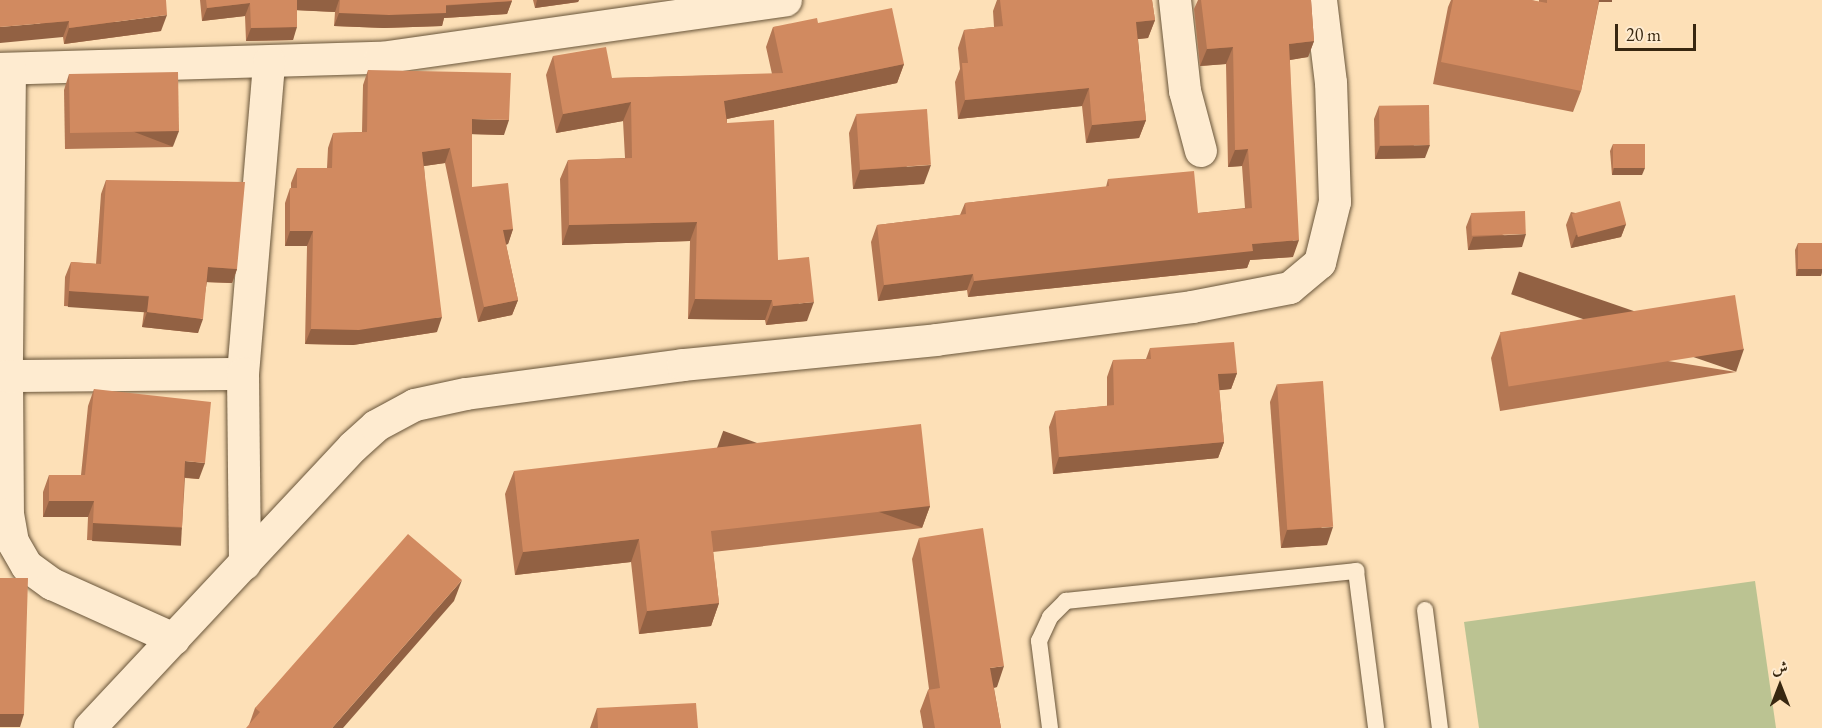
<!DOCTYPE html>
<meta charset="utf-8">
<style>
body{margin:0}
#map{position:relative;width:1822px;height:728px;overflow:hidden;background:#fde0b7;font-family:"EB Garamond",Amiri,serif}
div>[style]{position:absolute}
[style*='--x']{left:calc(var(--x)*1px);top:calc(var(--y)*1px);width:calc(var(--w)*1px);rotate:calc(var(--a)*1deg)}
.green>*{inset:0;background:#bbc392}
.roads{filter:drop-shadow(0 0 2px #69553a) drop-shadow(0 0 2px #69553a)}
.service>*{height:16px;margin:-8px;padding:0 8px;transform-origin:8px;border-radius:8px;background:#feebd0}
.minor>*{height:32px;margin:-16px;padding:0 16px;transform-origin:16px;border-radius:16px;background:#feebd0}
.wall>*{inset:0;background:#b47753}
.shaded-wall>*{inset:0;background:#926143;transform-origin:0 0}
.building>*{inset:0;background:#d18a60;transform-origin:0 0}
span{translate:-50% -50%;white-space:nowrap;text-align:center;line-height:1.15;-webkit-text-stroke:5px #feebd0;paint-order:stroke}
.north{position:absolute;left:1750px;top:656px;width:60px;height:60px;-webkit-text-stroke:4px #feebd0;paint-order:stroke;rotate:0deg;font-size:16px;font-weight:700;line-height:24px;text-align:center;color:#382710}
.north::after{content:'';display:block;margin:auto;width:21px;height:27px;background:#382710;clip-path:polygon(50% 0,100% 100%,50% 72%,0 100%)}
.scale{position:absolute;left:1615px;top:24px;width:81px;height:27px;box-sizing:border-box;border:3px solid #382710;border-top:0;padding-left:8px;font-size:18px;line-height:21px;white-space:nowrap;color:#382710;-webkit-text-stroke:4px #feebd0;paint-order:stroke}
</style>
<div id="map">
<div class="green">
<i style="clip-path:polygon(1755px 581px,1776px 728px,1479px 728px,1464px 622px)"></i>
</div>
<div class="roads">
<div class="service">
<i style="--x:1425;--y:610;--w:119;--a:82.8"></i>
<i style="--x:1050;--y:728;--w:88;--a:-97.2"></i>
<i style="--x:1039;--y:641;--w:26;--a:-65"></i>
<i style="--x:1050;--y:617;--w:23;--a:-45"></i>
<i style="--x:1066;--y:601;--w:292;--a:-5.9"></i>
<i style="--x:1356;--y:571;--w:158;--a:82.7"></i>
</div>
<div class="minor">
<i style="--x:1175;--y:0;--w:92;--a:83.7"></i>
<i style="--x:1185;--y:91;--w:62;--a:75.1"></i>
<i style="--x:0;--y:69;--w:381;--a:-1.7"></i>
<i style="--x:381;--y:58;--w:409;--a:-8.1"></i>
<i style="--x:10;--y:69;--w:307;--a:90.6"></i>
<i style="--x:7;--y:376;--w:138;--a:89.6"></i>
<i style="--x:8;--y:514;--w:28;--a:80"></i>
<i style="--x:13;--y:542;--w:28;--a:60"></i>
<i style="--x:27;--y:566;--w:31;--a:36"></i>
<i style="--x:52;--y:584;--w:134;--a:24.3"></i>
<i style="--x:243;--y:374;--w:313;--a:-85.2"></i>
<i style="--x:7;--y:376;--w:236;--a:-0.5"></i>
<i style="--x:243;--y:374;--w:190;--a:89.4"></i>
<i style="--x:90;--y:728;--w:385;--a:-46.9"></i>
<i style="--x:353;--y:447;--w:31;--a:-42"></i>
<i style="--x:376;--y:426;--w:44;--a:-28.3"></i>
<i style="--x:415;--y:405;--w:52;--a:-12.2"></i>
<i style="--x:466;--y:394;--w:219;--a:-7.6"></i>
<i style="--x:683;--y:365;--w:254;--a:-5.6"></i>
<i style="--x:936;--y:340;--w:258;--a:-7.3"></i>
<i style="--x:1192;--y:307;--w:100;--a:-11"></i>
<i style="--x:1290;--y:288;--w:39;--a:-40"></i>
<i style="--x:1320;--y:263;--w:63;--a:-76.2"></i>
<i style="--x:1335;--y:202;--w:119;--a:-91.9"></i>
<i style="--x:1331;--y:83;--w:84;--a:-96.9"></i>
</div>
</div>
<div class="wall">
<i style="clip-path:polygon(0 0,161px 31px,64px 44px,63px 37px)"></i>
<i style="clip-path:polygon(200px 0,512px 0,507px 14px,444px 18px,442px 26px,384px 28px,334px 26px,335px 12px,297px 10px,293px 40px,246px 41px,245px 16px,202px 21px)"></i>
<i style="clip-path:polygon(533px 0,579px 0,578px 2px,535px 8px)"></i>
<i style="clip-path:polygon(997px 0,1152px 0,1155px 20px,1148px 38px,1138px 39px,1146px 120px,1139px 138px,1086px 143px,1082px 106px,958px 119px,955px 82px,960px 69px,958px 48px,964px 30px,994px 27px,993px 11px)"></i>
<i style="clip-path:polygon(1198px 0,1311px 0,1314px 41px,1308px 57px,1290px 60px,1293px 257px,1250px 260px,1247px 268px,968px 297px,967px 290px,878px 301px,871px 242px,877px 225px,960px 215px,965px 203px,1106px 187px,1108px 179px,1198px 213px,1245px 208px,1242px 166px,1228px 167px,1226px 64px,1200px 66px,1194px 9px)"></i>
<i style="clip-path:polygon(1451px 0,1531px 0,1539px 2px,1539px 0,1612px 0,1611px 2px,1599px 2px,1581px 91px,1573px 112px,1433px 84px,1448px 7px)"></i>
<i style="clip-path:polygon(818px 23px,904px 64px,897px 83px,727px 119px,727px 123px,778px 260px,807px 321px,766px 325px,765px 320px,688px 319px,690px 241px,562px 245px,560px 179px,568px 160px,625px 158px,623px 121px,556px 133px,546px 75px,553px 56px,612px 78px,772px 74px,766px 47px,773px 27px)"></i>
<i style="clip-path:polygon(368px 70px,504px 135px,472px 134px,472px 187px,513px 229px,508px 244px,506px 245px,518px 300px,512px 315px,478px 322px,445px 163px,424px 166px,437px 332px,353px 345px,305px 344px,307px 246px,285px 246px,285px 203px,290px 188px,291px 188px,291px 183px,297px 168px,327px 168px,328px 148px,333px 133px,362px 132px,363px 85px)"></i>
<i style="clip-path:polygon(69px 74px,173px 147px,65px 149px,64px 90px)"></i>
<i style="clip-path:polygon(1379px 106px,1425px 158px,1375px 159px,1374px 119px)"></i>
<i style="clip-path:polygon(856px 115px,924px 184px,853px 189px,849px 133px)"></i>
<i style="clip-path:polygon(1613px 144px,1642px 175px,1612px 175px,1610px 151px)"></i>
<i style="clip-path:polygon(106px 180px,237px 269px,232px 283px,207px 282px,198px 333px,142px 327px,144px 311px,64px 306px,65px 277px,71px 262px,96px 264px,101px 194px)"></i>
<i style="clip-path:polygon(1571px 212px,1626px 224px,1621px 237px,1571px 248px,1566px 225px)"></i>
<i style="clip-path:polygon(1471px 214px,1522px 247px,1468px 250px,1466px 227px)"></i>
<i style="clip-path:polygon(1798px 243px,1822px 243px,1822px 272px,1821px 276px,1796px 276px,1795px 250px)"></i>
<i style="clip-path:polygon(1500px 334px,1736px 372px,1500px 411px,1491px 358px)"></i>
<i style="clip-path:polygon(1150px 348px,1237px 373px,1231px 389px,1219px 390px,1224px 442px,1218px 458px,1053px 474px,1049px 427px,1055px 411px,1107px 406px,1107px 377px,1113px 360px,1146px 359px)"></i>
<i style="clip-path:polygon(1277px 384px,1327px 545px,1281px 548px,1270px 402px)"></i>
<i style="clip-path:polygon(94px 389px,199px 479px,185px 478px,182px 527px,176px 544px,87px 540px,88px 517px,43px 517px,43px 492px,49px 475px,81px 475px,88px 406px)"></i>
<i style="clip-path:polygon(514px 471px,930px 506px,922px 528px,713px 552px,719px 603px,711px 626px,639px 634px,631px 562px,515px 575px,505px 494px)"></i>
<i style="clip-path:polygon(919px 538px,997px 687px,994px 688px,1001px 728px,923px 728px,920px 711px,928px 690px,929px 689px,912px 559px)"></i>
<i style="clip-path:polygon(454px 601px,249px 725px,255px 708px)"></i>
<i style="clip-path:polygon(597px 708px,698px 728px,590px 728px)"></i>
</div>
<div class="shaded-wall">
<i style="clip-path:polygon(295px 0,339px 0,335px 12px,292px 10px)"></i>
<i style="clip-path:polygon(537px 0,579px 0,578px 2px,535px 8px)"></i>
<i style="left:1596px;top:0;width:16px;height:2px"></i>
<i style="clip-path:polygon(512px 1px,507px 14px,444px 18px,442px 26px,384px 28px,334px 26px,339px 13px)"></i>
<i style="clip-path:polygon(250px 3px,245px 16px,202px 21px,207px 8px)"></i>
<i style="clip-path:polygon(167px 15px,161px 31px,64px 44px,69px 28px)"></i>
<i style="clip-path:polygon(1155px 20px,1148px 38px,1129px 40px,1136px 22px)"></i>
<i style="clip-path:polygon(69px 21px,63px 37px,0 43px,0 27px)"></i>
<i style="clip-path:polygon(297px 27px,293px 40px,246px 41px,251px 28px)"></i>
<i style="clip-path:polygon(1314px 41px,1308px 57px,1283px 61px,1289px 44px)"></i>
<i style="clip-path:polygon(1233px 47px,1226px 64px,1200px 66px,1207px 49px)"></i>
<i style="clip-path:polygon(904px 64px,897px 83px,717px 121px,724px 101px)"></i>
<i style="clip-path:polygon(1089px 88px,1082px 106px,958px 119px,965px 100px)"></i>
<i style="clip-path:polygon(631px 102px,623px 121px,556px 133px,563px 114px)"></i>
<i style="clip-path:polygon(472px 119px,509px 120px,504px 135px,466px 134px)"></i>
<i style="clip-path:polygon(1146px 120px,1139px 138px,1086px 143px,1092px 125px)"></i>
<i style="left:179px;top:131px;width:17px;height:109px;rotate:111deg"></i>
<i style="clip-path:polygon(1430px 145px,1425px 158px,1375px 159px,1380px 146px)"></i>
<i style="clip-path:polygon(450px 148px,445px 163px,417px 167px,422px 152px)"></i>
<i style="clip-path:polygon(1248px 149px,1242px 166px,1228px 167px,1235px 150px)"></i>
<i style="clip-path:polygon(931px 165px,924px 184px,853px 189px,860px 170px)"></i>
<i style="clip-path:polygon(1614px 168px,1645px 168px,1642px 175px,1612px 175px)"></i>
<i style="clip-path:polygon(697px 222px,690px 241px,562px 245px,569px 225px)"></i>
<i style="clip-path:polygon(1626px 224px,1621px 237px,1571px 248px,1576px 235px)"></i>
<i style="clip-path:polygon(513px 229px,508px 244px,497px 245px,503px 230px)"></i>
<i style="clip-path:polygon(290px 231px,313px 231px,307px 246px,285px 246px)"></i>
<i style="clip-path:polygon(1526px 234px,1522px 247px,1468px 250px,1473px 237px)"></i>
<i style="clip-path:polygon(1299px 240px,1293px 257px,1250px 260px,1247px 268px,968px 297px,974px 281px,1252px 244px)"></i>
<i style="clip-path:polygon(208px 267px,237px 269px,232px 283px,203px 282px)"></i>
<i style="clip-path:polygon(1798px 269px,1822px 269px,1822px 272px,1821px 276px,1796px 276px)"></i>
<i style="clip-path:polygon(973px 274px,967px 290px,878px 301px,884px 285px)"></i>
<i style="left:69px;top:291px;width:80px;height:16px;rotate:4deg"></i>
<i style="clip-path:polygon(695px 299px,772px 300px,765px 320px,688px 319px)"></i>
<i style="clip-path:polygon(518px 300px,512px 315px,478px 322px,484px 307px)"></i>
<i style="clip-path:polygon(814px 302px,807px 321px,766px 325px,773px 306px)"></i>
<i style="clip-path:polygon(147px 312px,203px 319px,198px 333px,142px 327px)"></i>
<i style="clip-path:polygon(442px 317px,437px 332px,353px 345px,305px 344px,311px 329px)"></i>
<i style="left:1744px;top:349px;width:24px;height:238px;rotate:109deg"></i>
<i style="clip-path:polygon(1237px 373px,1231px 389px,1212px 391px,1218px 374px)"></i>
<i style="clip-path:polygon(1224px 442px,1218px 458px,1053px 474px,1059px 457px)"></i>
<i style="clip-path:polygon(185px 461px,205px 463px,199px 479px,179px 477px)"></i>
<i style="clip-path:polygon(49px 501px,94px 501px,88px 517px,43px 517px)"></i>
<i style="left:930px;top:506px;width:23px;height:220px;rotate:110deg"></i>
<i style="left:93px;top:523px;width:89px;height:18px;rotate:3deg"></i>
<i style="clip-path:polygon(1333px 527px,1327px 545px,1281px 548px,1287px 530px)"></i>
<i style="clip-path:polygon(639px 539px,631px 562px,515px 575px,523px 552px)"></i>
<i style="clip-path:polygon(462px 580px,454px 601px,343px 728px,332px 728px)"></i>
<i style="clip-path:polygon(719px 603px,711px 626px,639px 634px,647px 611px)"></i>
<i style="clip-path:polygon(1004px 666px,997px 687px,983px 689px,990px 668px)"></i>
<i style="clip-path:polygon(0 714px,24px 714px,20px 727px,0 727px)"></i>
</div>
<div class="building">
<i style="clip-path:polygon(0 0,166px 0,167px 15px,69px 28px,69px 21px,0 27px)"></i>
<i style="clip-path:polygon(206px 0,297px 0,297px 27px,251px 28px,250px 3px,207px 8px)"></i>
<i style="clip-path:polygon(340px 0,512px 0,512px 1px,446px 5px,446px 13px,389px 15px,339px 13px)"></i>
<i style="clip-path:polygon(1000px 0,1152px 0,1155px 20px,1136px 22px,1146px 120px,1092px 125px,1089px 88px,965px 100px,962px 63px,968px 63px,964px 30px,1003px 26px)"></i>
<i style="clip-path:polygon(1201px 0,1311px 0,1314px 41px,1289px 44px,1299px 240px,1252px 244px,1253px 251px,974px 281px,973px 274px,884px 285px,877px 225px,966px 214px,965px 203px,1109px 186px,1108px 179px,1194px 171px,1198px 213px,1252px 208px,1248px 149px,1235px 150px,1233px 47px,1207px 49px)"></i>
<i style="clip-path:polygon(1453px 0,1531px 0,1547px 3px,1547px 0,1599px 0,1581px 91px,1441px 62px)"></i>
<i style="clip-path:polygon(892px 8px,904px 64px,724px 101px,727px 123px,774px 120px,778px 260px,809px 257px,814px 302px,773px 306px,772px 300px,695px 299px,697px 222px,569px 225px,568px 160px,632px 158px,631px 102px,563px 114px,553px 56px,606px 47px,612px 78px,783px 73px,773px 27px,817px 18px,818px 23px)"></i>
<i style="clip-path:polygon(368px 70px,511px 73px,509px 120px,472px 119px,472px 187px,508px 183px,513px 229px,503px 230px,518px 300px,484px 307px,450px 148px,422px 152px,442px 317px,359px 330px,311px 329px,313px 231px,290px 231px,290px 188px,297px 188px,297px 168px,332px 168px,333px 133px,367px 132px)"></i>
<i style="left:178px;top:72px;width:59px;height:109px;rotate:89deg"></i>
<i style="left:1429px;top:105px;width:40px;height:50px;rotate:89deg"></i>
<i style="left:927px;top:109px;width:56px;height:71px;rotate:86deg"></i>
<i style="left:1613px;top:144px;width:32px;height:24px"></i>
<i style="clip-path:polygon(106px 180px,245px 182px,237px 269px,208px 267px,203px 319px,147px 312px,149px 296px,69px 291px,71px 262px,101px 264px)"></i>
<i style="left:1620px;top:201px;width:24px;height:50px;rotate:75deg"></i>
<i style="left:1525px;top:211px;width:23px;height:54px;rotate:88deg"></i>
<i style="left:1798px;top:243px;width:24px;height:26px"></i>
<i style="left:1735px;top:295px;width:55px;height:238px;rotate:81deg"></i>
<i style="clip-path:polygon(1234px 342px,1237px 373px,1218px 374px,1224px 442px,1059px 457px,1055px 411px,1114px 405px,1113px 360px,1151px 359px,1150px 348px)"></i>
<i style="left:1323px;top:381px;width:146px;height:46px;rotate:86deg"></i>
<i style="clip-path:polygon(94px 389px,211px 402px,205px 463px,185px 461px,182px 527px,93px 523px,94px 501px,49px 501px,49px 475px,85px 475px)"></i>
<i style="clip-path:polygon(921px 424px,930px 506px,711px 531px,719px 603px,647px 611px,639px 539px,523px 552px,514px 471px)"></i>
<i style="clip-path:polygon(983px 528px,1004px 666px,990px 668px,1001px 728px,935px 728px,928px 690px,940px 688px,919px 538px)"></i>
<i style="clip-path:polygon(408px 534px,462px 580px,332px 728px,246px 728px,260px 712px,255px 708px)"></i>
<i style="clip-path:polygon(0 578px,28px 578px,24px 714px,0 714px)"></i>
<i style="clip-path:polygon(696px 703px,698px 728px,598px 728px,597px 708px)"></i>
</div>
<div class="north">ش</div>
<div class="scale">20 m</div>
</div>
